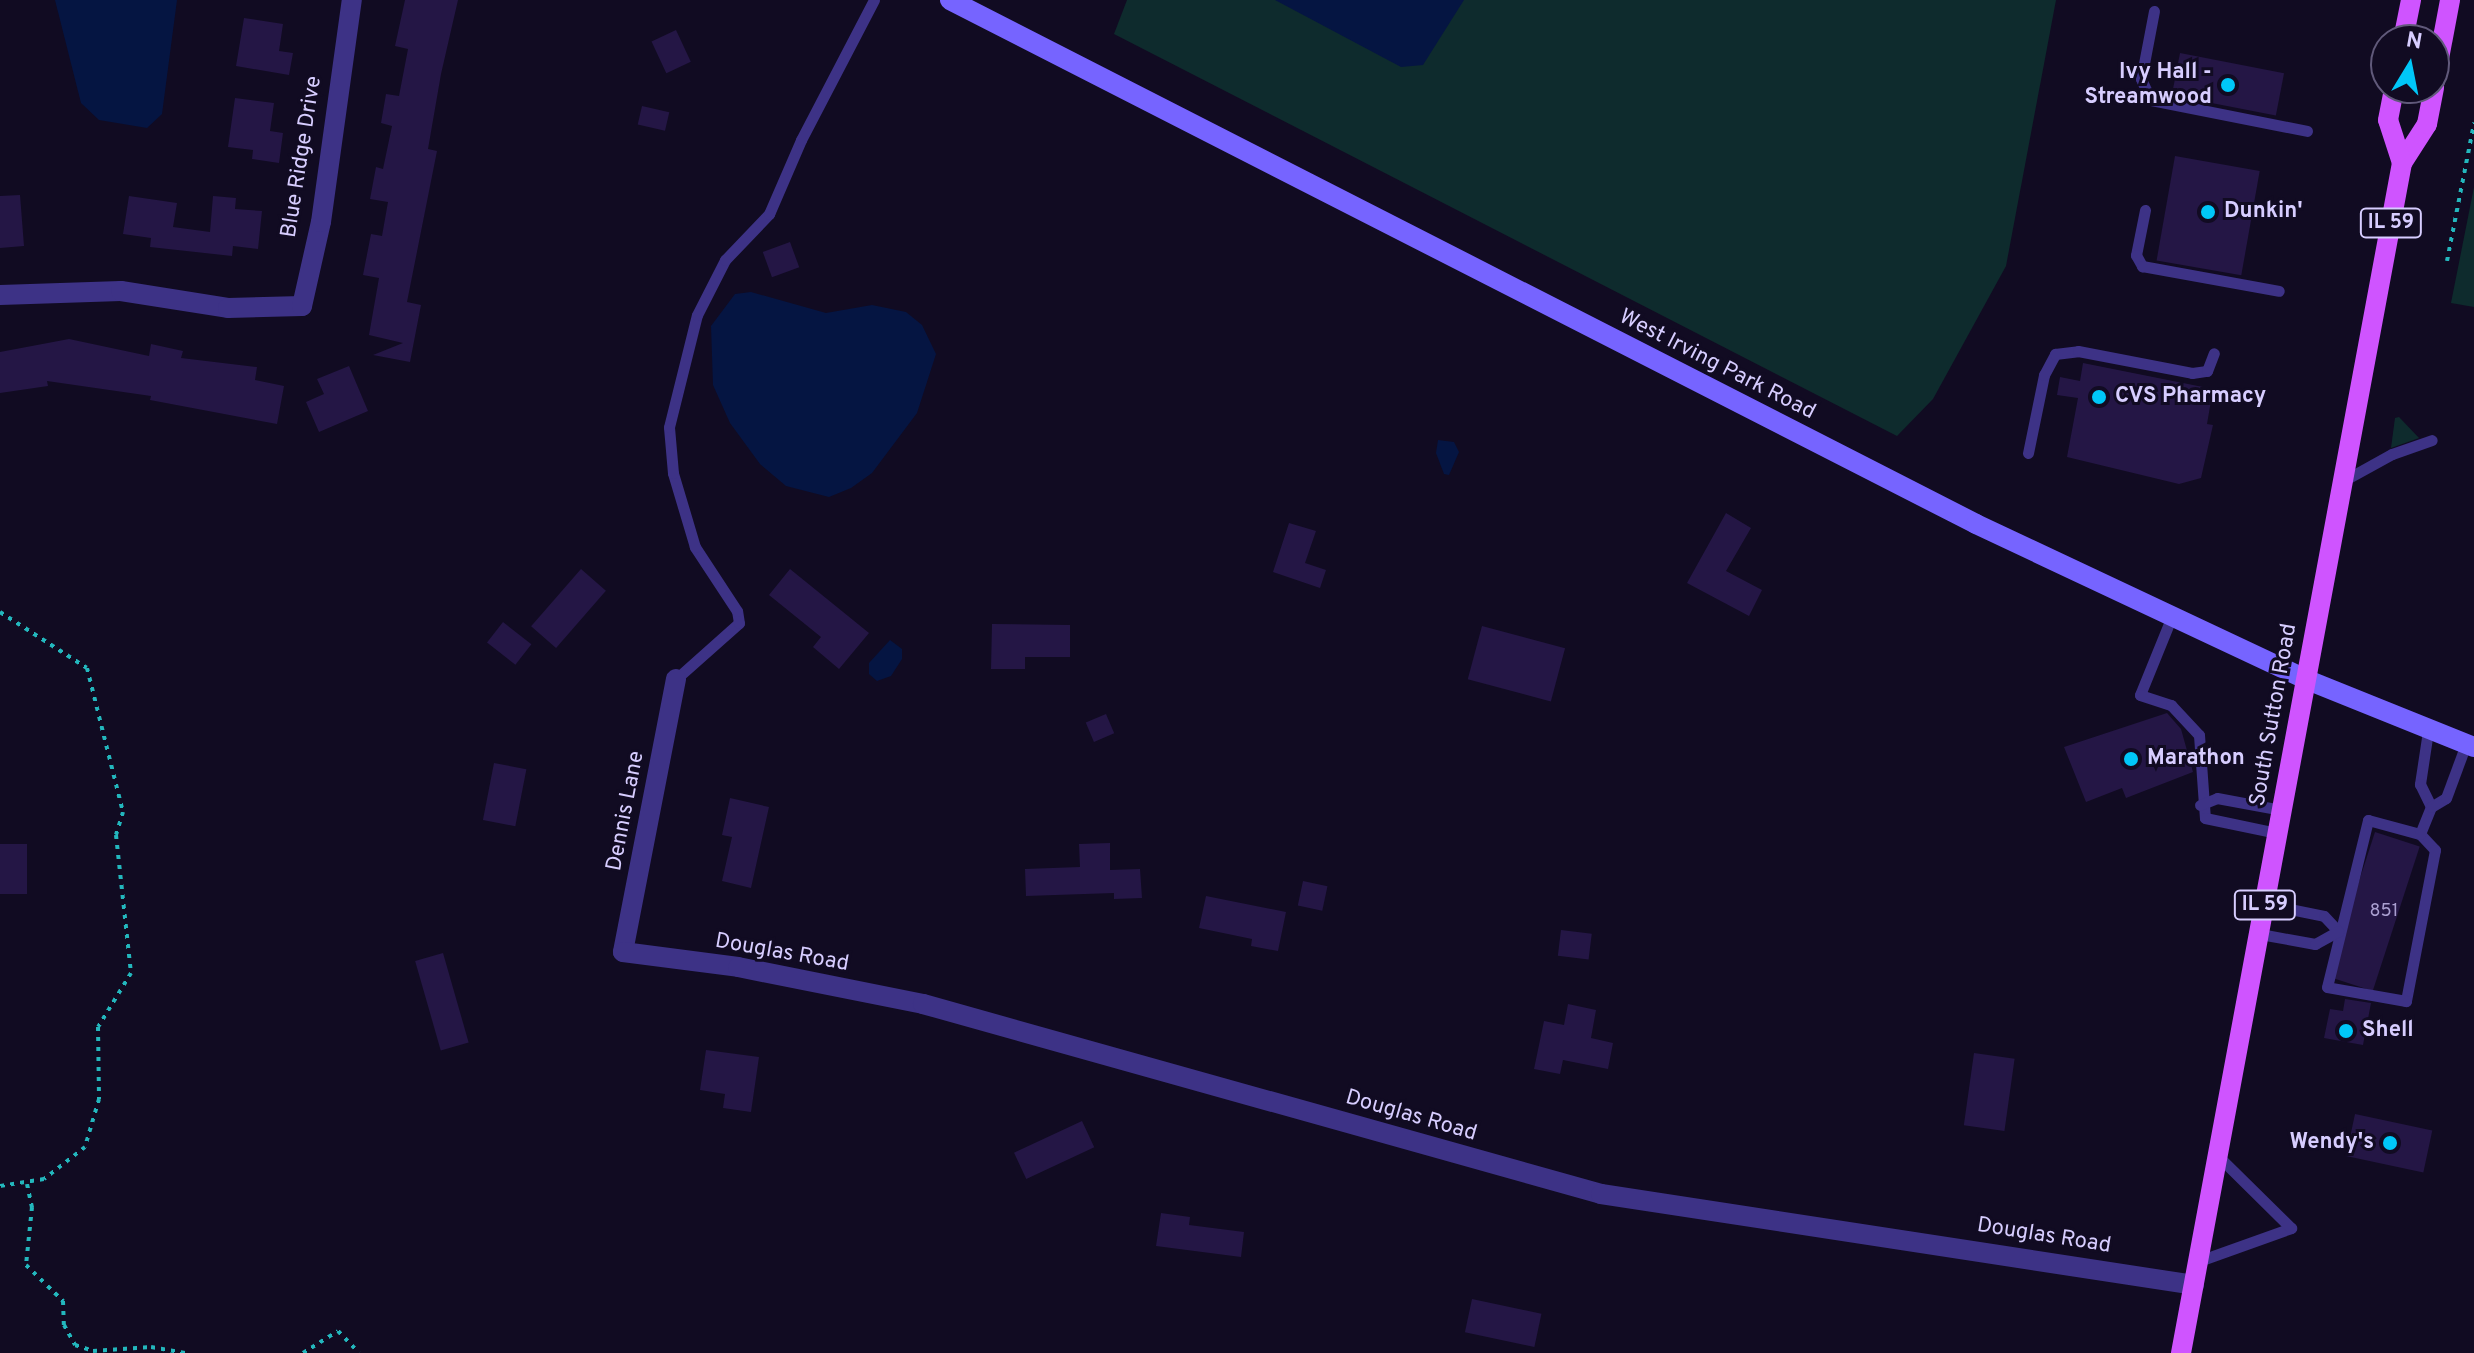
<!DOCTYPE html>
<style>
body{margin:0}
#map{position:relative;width:2474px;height:1353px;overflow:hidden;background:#110b22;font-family:Overpass,sans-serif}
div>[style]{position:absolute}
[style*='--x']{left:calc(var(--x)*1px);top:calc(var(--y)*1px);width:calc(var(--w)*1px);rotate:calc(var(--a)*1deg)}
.green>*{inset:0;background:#0e2b2d}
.water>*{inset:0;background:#051542}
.building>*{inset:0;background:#241645;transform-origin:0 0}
.path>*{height:4px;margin-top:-2px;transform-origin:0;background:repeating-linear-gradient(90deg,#23b7bd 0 4px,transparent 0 10px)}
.lane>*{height:11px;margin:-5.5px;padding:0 5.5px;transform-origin:5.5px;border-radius:5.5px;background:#3d3286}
.street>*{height:20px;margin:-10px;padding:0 10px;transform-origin:10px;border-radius:10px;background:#3d3286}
.secondary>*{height:20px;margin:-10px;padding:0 10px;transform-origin:10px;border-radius:10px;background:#7664ff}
.primary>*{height:20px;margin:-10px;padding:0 10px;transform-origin:10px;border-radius:10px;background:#cf54ff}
.dots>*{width:22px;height:22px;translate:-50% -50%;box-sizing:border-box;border:4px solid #110b22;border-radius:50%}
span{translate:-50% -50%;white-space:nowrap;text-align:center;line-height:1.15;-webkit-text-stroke:6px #110b22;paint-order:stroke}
.number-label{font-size:18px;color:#aa9fd0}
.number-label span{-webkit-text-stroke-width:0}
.shield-label span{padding:2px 6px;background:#110b22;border:2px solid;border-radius:6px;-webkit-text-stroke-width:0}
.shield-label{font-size:20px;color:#d7cdff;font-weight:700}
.poi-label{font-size:22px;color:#d7cdff;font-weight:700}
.right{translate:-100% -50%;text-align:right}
.left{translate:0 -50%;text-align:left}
.street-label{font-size:22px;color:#d7cdff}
.north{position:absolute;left:2370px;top:24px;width:80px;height:80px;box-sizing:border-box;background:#110b22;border:2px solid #60597a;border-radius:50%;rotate:10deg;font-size:22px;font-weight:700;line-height:32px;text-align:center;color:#d7cdff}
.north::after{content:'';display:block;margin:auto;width:28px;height:36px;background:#00c7f8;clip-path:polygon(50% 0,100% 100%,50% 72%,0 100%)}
</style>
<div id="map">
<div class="green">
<i style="clip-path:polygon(1127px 0,2056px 0,2006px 266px,1933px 399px,1897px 436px,1114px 34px)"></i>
<i style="clip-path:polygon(2474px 187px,2474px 307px,2451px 303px)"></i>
<i style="clip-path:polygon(2399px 417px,2419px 438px,2391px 448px,2395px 418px)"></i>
</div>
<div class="water">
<i style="clip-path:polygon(55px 0,177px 0,162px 114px,147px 128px,99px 120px,81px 103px)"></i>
<i style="clip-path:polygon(1275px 0,1464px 0,1423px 65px,1401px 67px)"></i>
<i style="clip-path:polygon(751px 292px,826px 313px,872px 305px,906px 312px,922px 325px,936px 354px,917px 413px,872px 473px,851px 488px,829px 497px,786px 486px,760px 464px,730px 423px,713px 385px,711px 326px,735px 294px)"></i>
<i style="clip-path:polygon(1438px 440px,1454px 442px,1459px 452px,1449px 475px,1444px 474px,1436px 453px)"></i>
<i style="clip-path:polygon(890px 640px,902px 649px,902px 659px,891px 676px,877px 681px,869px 674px,869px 663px)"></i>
</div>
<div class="building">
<i style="clip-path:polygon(405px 0,458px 0,441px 74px,428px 149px,437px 151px,407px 302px,421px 305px,410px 362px,373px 355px,403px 343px,369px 335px,379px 278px,363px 275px,371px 234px,382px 236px,388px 202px,370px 199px,376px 167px,383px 169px,392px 126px,381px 123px,386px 94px,399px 96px,408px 49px,395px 46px)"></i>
<i style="clip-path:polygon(244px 18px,283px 24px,279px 51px,293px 53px,289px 75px,236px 66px)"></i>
<i style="left:676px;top:30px;width:35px;height:27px;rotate:65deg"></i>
<i style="left:2180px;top:53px;width:106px;height:43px;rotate:11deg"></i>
<i style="clip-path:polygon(235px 98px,274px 103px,270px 131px,283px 133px,279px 163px,252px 159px,253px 150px,228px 147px)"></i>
<i style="left:642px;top:106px;width:28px;height:19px;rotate:13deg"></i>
<i style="left:2175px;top:156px;width:86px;height:106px;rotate:10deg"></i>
<i style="clip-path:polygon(20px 195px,24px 246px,0 248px,0 196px)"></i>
<i style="clip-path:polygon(129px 196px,177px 203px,173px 227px,210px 232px,213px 196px,236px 198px,235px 209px,262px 211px,258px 249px,233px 246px,232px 256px,150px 247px,151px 238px,123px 234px)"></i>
<i style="left:790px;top:242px;width:27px;height:29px;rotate:70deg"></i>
<i style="clip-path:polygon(69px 339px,149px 356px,151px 344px,183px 351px,181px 358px,257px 367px,255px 380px,284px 386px,277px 424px,150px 400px,151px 396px,47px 381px,48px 386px,0 393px,0 352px)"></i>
<i style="clip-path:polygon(2083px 363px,2213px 389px,2207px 424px,2213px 425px,2201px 478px,2179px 484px,2067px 457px,2078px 398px,2057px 395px,2060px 377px,2080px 381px)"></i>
<i style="clip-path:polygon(349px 366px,368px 411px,319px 432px,306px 402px,324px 394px,317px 379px)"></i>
<i style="clip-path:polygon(1726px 513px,1751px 528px,1726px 571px,1762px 590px,1749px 616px,1687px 583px)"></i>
<i style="clip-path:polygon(1289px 523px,1316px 531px,1305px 563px,1326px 570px,1320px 588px,1273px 572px)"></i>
<i style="left:581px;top:569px;width:33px;height:76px;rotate:41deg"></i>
<i style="clip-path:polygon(790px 569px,869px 633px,839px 669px,813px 647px,821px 637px,769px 595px)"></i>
<i style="left:503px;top:622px;width:36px;height:26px;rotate:38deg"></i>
<i style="clip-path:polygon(992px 624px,1070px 625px,1070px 657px,1025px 657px,1025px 669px,991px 669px)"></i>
<i style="left:1482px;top:626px;width:86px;height:55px;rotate:15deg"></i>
<i style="clip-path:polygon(2167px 713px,2181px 729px,2193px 772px,2126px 798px,2122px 788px,2086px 802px,2064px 747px)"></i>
<i style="left:1106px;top:714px;width:21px;height:22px;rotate:67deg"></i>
<i style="left:494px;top:763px;width:33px;height:58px;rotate:11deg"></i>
<i style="clip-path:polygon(730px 798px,769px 807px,751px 888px,722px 881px,732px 837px,722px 835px)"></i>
<i style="left:2375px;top:832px;width:47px;height:152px;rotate:18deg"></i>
<i style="clip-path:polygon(1110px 843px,1110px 870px,1140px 869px,1142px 898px,1114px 899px,1114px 893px,1026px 896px,1025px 869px,1080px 867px,1079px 844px)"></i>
<i style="left:0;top:844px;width:27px;height:50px"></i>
<i style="left:1303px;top:881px;width:25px;height:25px;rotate:12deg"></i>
<i style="clip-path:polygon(1206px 896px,1286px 912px,1278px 951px,1251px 946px,1252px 939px,1199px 928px)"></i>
<i style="left:1561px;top:930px;width:31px;height:26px;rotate:7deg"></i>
<i style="left:443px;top:953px;width:93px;height:29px;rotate:74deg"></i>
<i style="clip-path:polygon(2345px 999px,2371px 1003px,2363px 1045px,2324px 1038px,2330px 1009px,2343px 1011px)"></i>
<i style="clip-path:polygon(1568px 1004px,1596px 1010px,1591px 1038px,1613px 1043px,1608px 1069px,1563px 1060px,1560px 1074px,1534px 1069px,1544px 1021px,1564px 1025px)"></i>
<i style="clip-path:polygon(706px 1050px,759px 1057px,751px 1112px,723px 1108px,725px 1094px,700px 1090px)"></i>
<i style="left:1974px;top:1053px;width:41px;height:73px;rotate:8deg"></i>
<i style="left:2355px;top:1114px;width:79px;height:43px;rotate:12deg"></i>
<i style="left:1082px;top:1121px;width:29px;height:75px;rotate:65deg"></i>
<i style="clip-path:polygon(1161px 1213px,1190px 1217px,1189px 1225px,1244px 1232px,1241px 1257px,1156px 1246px)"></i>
<i style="left:1472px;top:1299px;width:71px;height:34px;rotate:12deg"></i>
</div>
<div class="path">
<i style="--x:2447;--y:261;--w:141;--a:-78.9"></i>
<i style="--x:0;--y:612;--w:103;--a:32.8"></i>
<i style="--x:87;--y:668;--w:148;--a:76"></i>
<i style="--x:123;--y:812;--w:24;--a:107"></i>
<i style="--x:116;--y:835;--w:139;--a:83.8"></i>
<i style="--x:131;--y:973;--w:63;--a:121.4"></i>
<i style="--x:98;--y:1027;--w:72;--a:89.2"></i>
<i style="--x:99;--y:1099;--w:50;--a:106.3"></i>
<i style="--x:85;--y:1147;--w:52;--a:142"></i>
<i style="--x:44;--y:1179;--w:45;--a:171"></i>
<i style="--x:27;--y:1184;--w:24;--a:78"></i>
<i style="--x:32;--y:1207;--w:58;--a:95.9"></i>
<i style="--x:26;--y:1265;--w:52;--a:44.2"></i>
<i style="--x:63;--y:1301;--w:24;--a:88"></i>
<i style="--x:64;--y:1325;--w:23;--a:61"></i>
<i style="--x:75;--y:1345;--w:19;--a:18"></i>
<i style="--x:93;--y:1351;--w:58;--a:-3.9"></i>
<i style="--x:151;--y:1347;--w:36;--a:10"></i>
<i style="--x:303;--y:1353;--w:41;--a:-32.2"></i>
<i style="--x:338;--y:1331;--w:30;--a:46"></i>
</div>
<div class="lane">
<i style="--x:2154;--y:11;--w:69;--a:100.8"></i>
<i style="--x:2141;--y:79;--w:23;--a:65"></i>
<i style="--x:2151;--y:100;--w:159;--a:11.2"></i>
<i style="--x:2145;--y:210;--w:46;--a:101.3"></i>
<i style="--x:2136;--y:255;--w:13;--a:61"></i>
<i style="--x:2142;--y:266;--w:139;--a:10.3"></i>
<i style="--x:2028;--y:453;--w:80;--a:-78.4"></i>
<i style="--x:2044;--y:375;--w:24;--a:-62"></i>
<i style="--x:2055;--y:354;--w:23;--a:-7"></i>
<i style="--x:2078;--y:351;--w:116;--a:10.9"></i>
<i style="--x:2192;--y:373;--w:15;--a:-8"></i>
<i style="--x:2207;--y:371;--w:19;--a:-69"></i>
<i style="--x:2343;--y:481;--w:56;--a:-28.9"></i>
<i style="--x:2392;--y:454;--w:42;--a:-19.3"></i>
<i style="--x:2172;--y:616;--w:85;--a:112.1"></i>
<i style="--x:2140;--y:695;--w:33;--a:18"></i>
<i style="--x:2171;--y:705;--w:41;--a:47"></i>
<i style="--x:2199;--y:735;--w:83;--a:85.9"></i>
<i style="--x:2205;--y:818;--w:74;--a:11.8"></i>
<i style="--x:676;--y:679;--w:84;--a:-41.6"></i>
<i style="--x:739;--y:623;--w:12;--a:-99"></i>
<i style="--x:737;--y:611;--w:77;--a:-123.3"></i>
<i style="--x:695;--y:547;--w:77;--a:-106.6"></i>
<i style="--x:673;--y:473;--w:46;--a:-95"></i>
<i style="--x:669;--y:427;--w:115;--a:-76"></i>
<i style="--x:697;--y:315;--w:62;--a:-63"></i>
<i style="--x:725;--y:260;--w:64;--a:-46.3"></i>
<i style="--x:769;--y:214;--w:81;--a:-66.6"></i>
<i style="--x:801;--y:140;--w:158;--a:-62.5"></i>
<i style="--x:2428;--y:731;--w:54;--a:98.6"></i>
<i style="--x:2420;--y:784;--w:25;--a:64"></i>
<i style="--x:2200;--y:805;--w:18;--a:-22"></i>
<i style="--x:2217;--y:798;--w:65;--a:10.6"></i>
<i style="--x:2420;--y:834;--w:22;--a:47"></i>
<i style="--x:2435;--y:850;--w:154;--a:100.9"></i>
<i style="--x:2406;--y:1001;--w:80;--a:-170"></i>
<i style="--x:2327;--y:987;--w:172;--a:-76.2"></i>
<i style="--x:2368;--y:820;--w:54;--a:15.1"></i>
<i style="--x:2420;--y:834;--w:29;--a:-68"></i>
<i style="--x:2431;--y:807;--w:17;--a:-31"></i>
<i style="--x:2446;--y:798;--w:58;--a:-69.7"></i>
<i style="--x:2266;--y:904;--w:59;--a:11.7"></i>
<i style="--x:2324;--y:916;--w:21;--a:47"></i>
<i style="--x:2260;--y:934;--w:56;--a:10.3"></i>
<i style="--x:2315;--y:944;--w:26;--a:-29"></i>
<i style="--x:2199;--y:1261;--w:98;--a:-19.7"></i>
<i style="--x:2291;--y:1228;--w:103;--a:-135.4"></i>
</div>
<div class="street">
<i style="--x:0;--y:295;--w:121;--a:-1.9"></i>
<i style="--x:121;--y:291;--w:108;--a:9"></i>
<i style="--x:228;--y:308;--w:74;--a:-1.5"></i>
<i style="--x:302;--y:306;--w:86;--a:-77.3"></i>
<i style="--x:321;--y:222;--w:224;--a:-82.1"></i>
<i style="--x:676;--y:679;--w:278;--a:101"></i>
<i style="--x:623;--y:952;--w:116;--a:7.4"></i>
<i style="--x:738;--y:967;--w:189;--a:11.3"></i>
<i style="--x:923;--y:1004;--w:704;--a:15.65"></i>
<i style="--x:1601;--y:1194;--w:600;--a:8.72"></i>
</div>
<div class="secondary">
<i style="--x:950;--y:0;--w:1152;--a:27.05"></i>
<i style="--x:1976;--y:524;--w:364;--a:25.2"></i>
<i style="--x:2305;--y:679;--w:182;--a:21.9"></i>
</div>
<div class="primary">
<i style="--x:2403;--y:40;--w:41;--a:-78.7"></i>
<i style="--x:2434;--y:85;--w:86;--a:-79.3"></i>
<i style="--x:2402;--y:163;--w:46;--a:-57.3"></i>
<i style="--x:2427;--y:124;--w:37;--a:-79"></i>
<i style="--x:2181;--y:1353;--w:1210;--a:-79.48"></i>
<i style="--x:2402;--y:163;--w:45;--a:-108"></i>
<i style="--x:2388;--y:120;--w:33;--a:-79"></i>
</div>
<div class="dots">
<i style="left:2228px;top:85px;background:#00c7f8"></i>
<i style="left:2208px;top:212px;background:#00c7f8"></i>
<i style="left:2099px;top:397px;background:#00c7f8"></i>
<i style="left:2131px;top:759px;background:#00c7f8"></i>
<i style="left:2346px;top:1031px;background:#00c7f8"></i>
<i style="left:2390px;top:1143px;background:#00c7f8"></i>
</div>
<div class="number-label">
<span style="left:2384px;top:912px">851</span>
</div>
<div class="shield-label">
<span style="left:2391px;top:223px">IL 59</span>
<span style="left:2265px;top:905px">IL 59</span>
</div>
<div class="poi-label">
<span class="right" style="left:2212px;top:85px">Ivy Hall -<br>Streamwood</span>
<span class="left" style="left:2224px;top:212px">Dunkin'</span>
<span class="left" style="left:2115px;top:397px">CVS Pharmacy</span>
<span class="left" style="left:2147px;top:759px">Marathon</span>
<span class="left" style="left:2362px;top:1031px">Shell</span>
<span class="right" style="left:2374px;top:1143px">Wendy's</span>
</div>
<div class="street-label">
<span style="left:302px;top:157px;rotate:-81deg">Blue Ridge Drive</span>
<span style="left:1717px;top:365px;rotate:27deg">West Irving Park Road</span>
<span style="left:2274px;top:715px;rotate:-80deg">South Sutton Road</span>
<span style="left:626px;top:811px;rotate:-79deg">Dennis Lane</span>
<span style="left:782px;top:953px;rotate:10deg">Douglas Road</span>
<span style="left:1411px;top:1116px;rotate:16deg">Douglas Road</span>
<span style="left:2044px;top:1236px;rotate:9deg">Douglas Road</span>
</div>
<div class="north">N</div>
</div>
